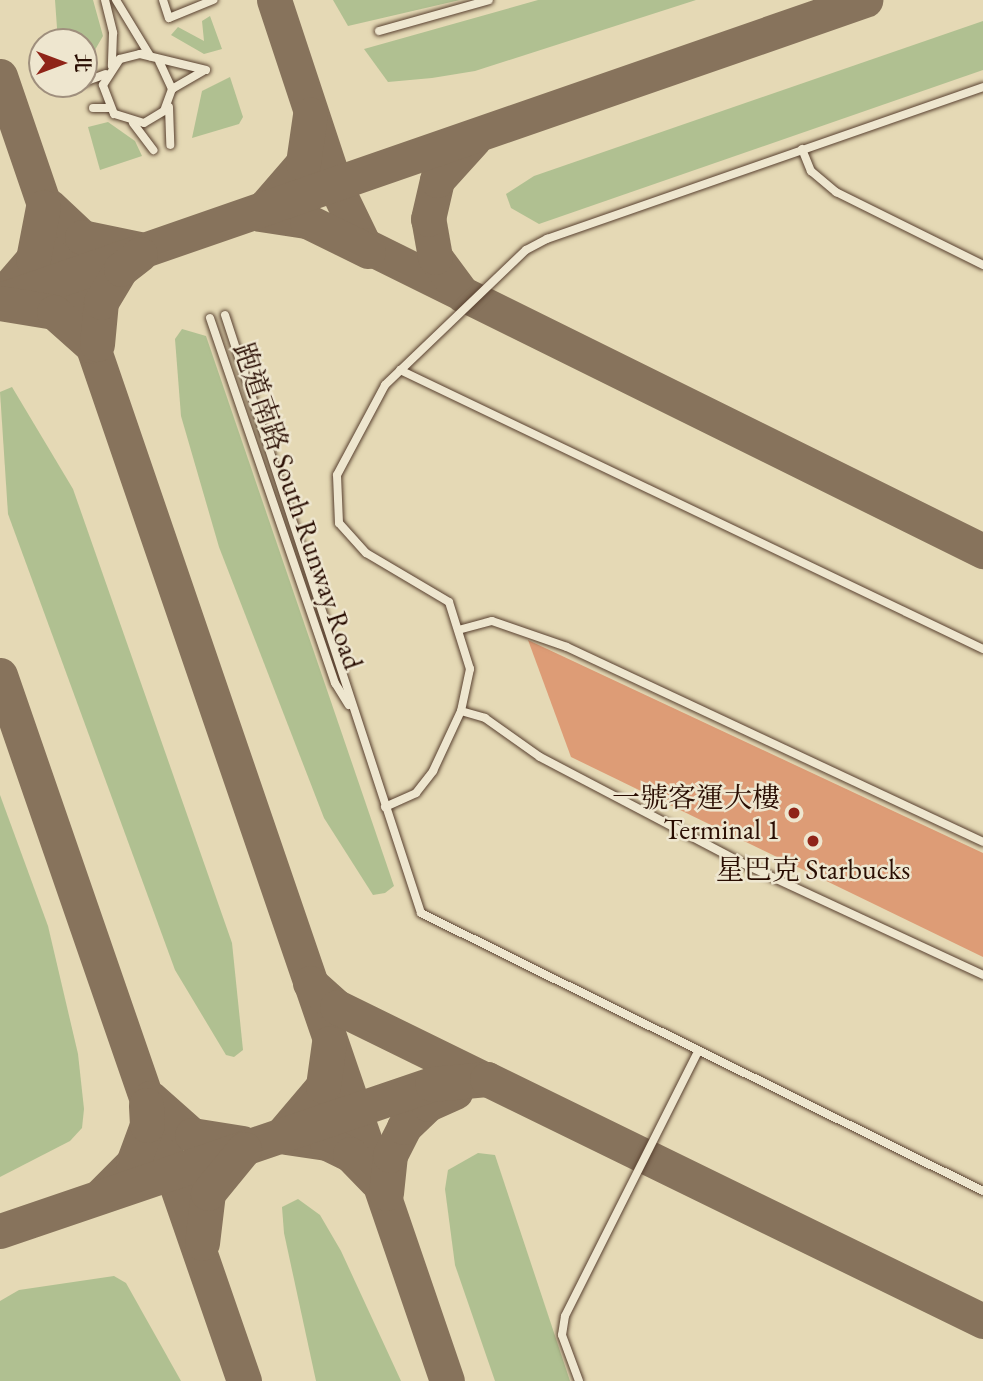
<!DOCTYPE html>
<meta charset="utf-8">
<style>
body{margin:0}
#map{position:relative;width:983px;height:1381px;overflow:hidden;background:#e5d9b5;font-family:"EB Garamond","Noto Serif TC",serif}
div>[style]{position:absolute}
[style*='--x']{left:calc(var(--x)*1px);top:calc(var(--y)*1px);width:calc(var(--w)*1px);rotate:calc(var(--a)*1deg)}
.green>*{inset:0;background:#b0c091}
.taxiway>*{height:35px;margin:-17.5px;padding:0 17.5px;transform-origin:17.5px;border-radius:17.5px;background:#87735c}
.building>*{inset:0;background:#dd9c76}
.roads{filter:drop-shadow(0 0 2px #58402f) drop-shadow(0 0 2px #58402f)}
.service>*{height:8px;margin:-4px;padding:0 4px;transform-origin:4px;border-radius:4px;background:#eee6cf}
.dots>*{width:19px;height:19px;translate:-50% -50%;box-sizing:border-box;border:4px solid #eee6cf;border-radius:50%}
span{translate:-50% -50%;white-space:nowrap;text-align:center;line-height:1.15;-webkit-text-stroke:5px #eee6cf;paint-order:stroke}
.street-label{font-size:28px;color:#290d02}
.poi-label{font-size:28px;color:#290d02}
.right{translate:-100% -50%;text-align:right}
.north{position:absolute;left:28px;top:28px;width:70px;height:70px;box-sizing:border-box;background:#eee6cf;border:2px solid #9f8f7d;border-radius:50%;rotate:90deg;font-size:19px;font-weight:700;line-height:28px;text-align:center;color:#290d02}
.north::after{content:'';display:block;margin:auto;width:24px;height:32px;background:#8f2418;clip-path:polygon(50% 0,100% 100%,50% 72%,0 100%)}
</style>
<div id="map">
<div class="green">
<i style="clip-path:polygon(55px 0,93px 0,103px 36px,84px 69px,84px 42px,58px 42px)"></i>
<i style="clip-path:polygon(333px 0,460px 0,348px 26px)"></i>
<i style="clip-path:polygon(538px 0,696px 0,475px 71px,432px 78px,388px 82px,364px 49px)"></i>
<i style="clip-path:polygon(210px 16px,222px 49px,204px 54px,171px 35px,178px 27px,204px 41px,202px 21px)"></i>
<i style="clip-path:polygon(983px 21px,983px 70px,539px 224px,511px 208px,506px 194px,534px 176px)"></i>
<i style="clip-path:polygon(230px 77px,243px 117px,239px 124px,192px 138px,202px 91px)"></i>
<i style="clip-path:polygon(108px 122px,135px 141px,142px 156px,100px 170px,88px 127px)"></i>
<i style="clip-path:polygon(182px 329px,206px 336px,394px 886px,385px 893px,373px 895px,324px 818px,219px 547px,181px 416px,175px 339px)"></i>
<i style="clip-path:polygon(12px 387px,73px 489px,232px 943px,243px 1050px,234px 1057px,226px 1055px,175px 970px,8px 514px,0 392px)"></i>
<i style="clip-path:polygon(0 795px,48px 926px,78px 1054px,84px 1109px,82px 1128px,70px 1141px,0 1177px)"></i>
<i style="clip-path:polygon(478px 1153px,495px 1155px,570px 1381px,495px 1381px,455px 1265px,445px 1189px,448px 1170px)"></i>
<i style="clip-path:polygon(298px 1199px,320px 1215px,341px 1251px,401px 1381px,316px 1381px,284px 1233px,282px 1207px)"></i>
<i style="clip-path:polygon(114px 1276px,126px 1283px,181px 1381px,0 1381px,0 1301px,19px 1290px)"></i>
</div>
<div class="taxiway">
<i style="--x:274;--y:0;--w:197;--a:71.7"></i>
<i style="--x:336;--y:187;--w:64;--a:64.2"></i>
<i style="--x:364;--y:245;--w:691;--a:26.31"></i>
<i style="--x:0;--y:76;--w:1379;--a:71.09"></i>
<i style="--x:49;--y:206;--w:45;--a:43.2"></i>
<i style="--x:82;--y:237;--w:58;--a:11.9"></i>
<i style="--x:264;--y:208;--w:60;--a:-49.1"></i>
<i style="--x:303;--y:163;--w:49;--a:-81.7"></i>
<i style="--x:260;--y:214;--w:48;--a:8.5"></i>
<i style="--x:307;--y:221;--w:68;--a:26.2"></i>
<i style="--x:463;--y:295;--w:47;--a:-126.4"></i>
<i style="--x:435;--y:257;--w:39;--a:-100"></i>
<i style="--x:428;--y:219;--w:40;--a:-77"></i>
<i style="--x:437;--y:180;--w:55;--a:-47.9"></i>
<i style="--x:0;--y:297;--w:50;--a:-49"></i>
<i style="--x:33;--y:259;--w:53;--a:-79.1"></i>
<i style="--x:0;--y:300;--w:916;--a:-19.13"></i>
<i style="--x:0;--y:303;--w:55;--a:9.5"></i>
<i style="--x:54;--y:312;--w:50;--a:41.7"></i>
<i style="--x:97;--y:344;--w:42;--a:-84.6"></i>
<i style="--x:101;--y:302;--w:39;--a:-59"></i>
<i style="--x:121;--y:269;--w:24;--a:-38"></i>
<i style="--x:0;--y:675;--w:747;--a:70.93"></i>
<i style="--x:310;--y:983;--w:36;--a:42"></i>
<i style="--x:337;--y:1007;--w:159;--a:26.1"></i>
<i style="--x:150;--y:1098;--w:56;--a:41.4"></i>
<i style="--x:192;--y:1135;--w:51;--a:9.1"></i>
<i style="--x:284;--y:1132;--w:60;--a:-49.7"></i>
<i style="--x:323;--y:1086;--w:43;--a:-82.1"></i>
<i style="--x:286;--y:1137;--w:41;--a:8.3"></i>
<i style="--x:327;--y:1143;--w:25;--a:26"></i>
<i style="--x:350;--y:1154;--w:37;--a:46"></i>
<i style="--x:386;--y:1193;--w:38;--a:-84"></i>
<i style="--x:390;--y:1155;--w:31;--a:-63"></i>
<i style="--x:404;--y:1127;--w:33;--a:-44"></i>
<i style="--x:428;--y:1104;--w:30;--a:-24"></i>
<i style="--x:102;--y:1194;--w:44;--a:-45"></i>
<i style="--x:133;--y:1163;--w:40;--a:-69.8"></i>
<i style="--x:147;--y:1125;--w:20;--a:-93"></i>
<i style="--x:0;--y:1231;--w:456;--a:-18.8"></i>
<i style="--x:432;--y:1084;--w:55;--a:-5.2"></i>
<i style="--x:487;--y:1079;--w:552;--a:26.01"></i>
<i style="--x:202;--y:1243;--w:50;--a:-83.2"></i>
<i style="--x:208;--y:1193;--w:57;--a:-50.7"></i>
</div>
<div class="building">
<i style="clip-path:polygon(528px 640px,983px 853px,983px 957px,571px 757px)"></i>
</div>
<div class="roads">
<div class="service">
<i style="--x:105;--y:0;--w:34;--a:76"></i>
<i style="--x:113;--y:33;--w:33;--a:92"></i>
<i style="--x:116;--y:0;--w:66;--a:58.7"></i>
<i style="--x:163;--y:0;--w:19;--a:72"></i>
<i style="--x:169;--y:18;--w:48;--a:-22.2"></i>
<i style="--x:379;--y:31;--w:114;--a:-15.7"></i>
<i style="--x:159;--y:61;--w:31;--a:65"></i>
<i style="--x:172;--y:89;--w:23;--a:110"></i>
<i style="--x:164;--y:111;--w:23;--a:149"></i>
<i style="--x:144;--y:123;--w:31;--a:-163"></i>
<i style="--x:114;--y:114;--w:31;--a:-111"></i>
<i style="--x:103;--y:85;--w:31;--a:-57"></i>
<i style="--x:120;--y:59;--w:21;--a:-14"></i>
<i style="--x:140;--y:54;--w:68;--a:13.6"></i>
<i style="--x:84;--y:82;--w:23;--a:-20"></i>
<i style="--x:172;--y:89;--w:36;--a:-30"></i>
<i style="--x:169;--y:107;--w:38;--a:88"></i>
<i style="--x:93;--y:108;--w:16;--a:0"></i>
<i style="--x:133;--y:123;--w:34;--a:53"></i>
<i style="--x:802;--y:149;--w:24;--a:68"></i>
<i style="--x:811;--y:171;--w:33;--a:40"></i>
<i style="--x:836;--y:192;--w:164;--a:26.4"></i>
<i style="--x:225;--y:315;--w:629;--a:71.85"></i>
<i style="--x:421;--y:913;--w:627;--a:26.32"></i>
<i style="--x:210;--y:318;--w:386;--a:71.1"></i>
<i style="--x:335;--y:683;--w:26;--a:58"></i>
<i style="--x:400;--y:370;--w:646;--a:25.57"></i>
<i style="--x:462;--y:629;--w:31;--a:-15"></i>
<i style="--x:492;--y:621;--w:79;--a:19.1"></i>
<i style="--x:567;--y:647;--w:459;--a:25.1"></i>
<i style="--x:461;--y:711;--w:25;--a:16"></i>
<i style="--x:485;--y:718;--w:67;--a:35.3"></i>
<i style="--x:540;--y:757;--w:226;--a:27.7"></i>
<i style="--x:740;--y:862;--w:268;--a:24.9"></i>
<i style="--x:385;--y:807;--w:34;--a:-24"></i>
<i style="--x:416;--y:793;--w:28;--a:-52"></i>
<i style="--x:433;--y:771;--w:66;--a:-65"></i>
<i style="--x:461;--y:711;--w:43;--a:-77.9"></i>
<i style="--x:470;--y:669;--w:70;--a:-107.4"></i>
<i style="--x:449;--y:602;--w:96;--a:-149.4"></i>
<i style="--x:366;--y:553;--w:40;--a:-132"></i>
<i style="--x:339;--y:523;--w:48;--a:-92.4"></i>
<i style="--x:337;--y:475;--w:102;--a:-61.9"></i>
<i style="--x:385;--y:385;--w:195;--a:-43.8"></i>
<i style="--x:526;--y:250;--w:24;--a:-28"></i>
<i style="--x:547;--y:239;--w:462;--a:-19.2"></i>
<i style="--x:579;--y:1381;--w:49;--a:-110.3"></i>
<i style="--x:562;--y:1335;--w:19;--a:-81"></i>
<i style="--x:565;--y:1316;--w:293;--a:-63.3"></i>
</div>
</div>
<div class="dots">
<i style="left:794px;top:813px;background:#8f2418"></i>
<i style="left:813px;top:841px;background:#8f2418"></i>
</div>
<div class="street-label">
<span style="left:299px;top:506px;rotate:71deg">跑道南路 South Runway Road</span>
</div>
<div class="poi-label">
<span class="right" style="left:780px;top:813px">一號客運大樓<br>Terminal 1</span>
<span style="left:813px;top:869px">星巴克 Starbucks</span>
</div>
<div class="north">北</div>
</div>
